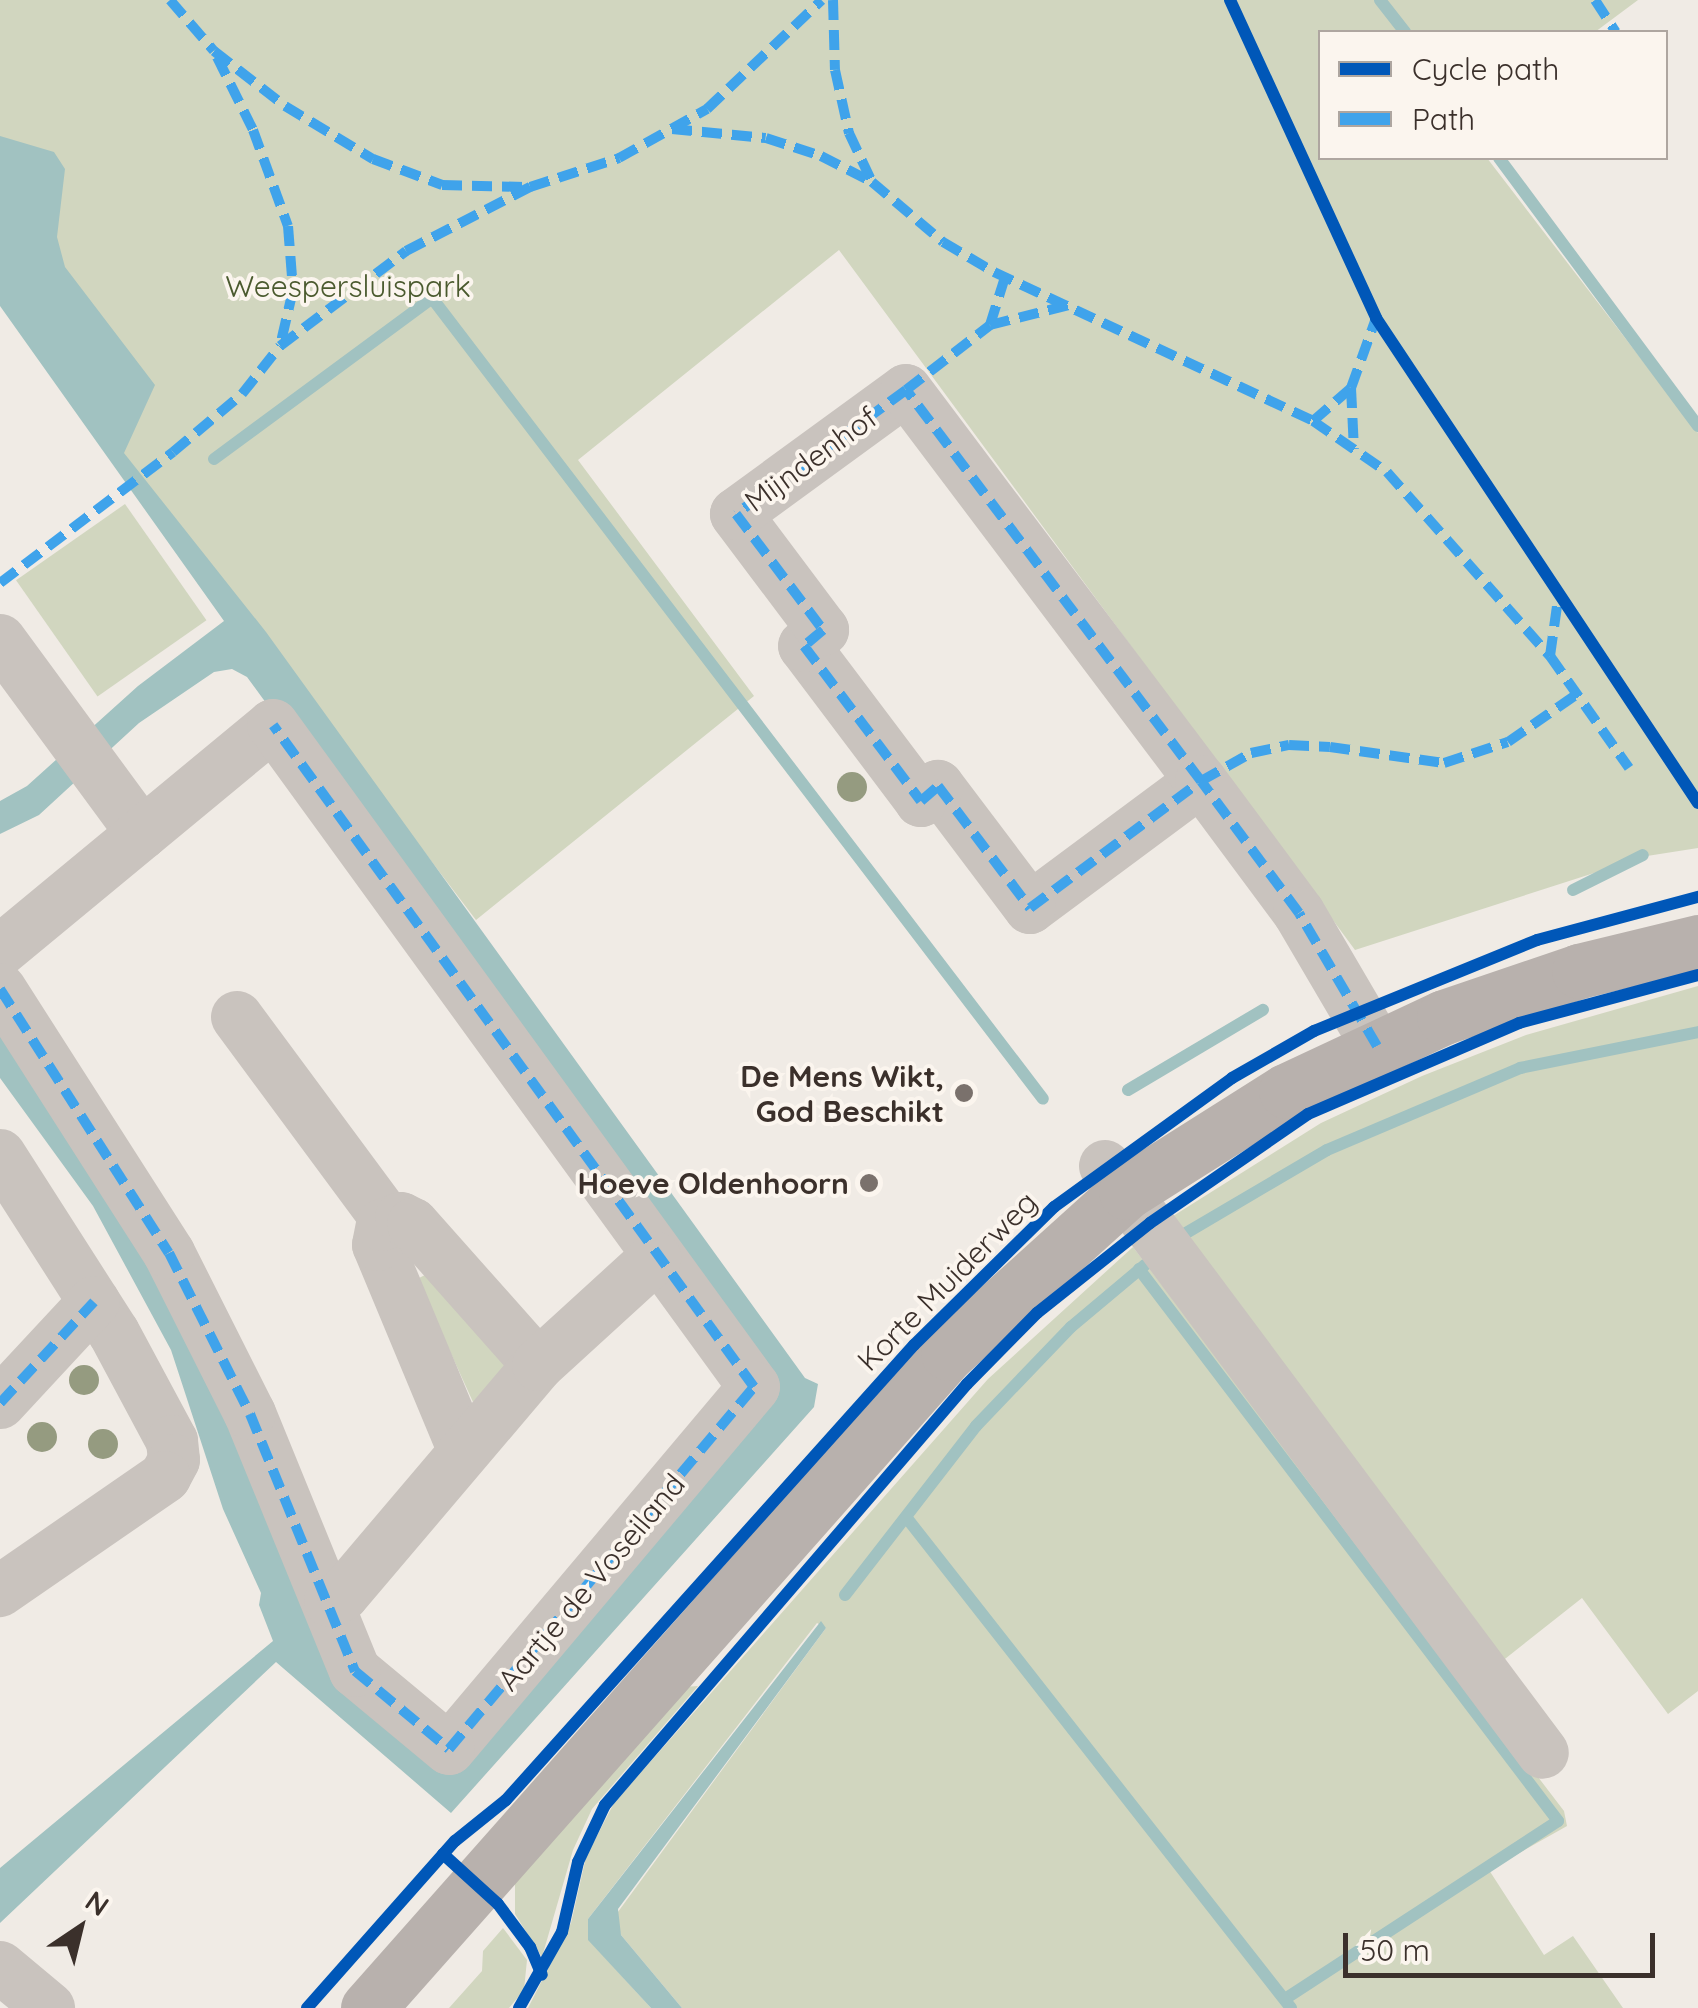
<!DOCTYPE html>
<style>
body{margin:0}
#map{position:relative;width:1698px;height:2008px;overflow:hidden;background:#f0ebe5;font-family:Quicksand,sans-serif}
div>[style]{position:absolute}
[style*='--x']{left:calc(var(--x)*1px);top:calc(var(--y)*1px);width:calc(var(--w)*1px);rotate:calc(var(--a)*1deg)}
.green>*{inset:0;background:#d1d6bf;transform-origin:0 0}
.water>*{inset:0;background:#a1c2c1}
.stream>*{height:12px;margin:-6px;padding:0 6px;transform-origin:6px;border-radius:6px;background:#a1c2c1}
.minor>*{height:52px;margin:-26px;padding:0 26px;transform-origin:26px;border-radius:26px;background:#c9c3be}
.major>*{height:55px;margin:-27.5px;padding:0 27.5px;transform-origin:27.5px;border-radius:27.5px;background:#b8b1ad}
.quiet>*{height:10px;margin-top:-5px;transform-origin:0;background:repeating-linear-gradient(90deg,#3fa3eb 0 20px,transparent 0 30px)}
.cycleway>*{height:12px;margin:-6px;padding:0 6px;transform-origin:6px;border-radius:6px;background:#0057b8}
.trees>*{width:30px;height:30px;margin:-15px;border-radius:50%;background:#959b80}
.dots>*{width:28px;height:28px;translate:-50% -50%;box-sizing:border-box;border:5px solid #fbf5ee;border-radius:50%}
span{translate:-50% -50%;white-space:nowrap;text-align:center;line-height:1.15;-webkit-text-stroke:8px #fbf5ee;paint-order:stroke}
.park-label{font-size:30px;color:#4a5a2e}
.street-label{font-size:30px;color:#3b302b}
.poi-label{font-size:30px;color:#3b302b;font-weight:700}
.right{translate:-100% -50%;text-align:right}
.legend{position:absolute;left:1318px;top:30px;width:350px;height:130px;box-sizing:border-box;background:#fbf5ee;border:2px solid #aea6a0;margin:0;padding:12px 18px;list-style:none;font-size:30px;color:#3b302b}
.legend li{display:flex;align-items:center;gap:20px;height:50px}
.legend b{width:50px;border:2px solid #aea6a0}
.north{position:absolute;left:30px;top:1878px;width:100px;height:100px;-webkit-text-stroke:8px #fbf5ee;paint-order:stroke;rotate:35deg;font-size:28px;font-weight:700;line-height:40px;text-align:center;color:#3b302b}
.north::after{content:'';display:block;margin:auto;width:35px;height:45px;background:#3b302b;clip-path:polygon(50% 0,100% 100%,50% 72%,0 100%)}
.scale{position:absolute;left:1343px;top:1933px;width:312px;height:45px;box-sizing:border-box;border:5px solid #3b302b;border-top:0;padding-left:12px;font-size:30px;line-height:35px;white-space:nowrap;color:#3b302b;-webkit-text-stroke:8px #fbf5ee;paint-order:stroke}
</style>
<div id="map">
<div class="green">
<i style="clip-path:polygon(0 0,1638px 0,1595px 32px,1320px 32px,1320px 158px,1487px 158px,1698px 433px,1698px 848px,1647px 856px,1355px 950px,839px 250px,578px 460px,754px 696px,476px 920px,0 293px)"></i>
<i style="left:125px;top:504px;width:142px;height:133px;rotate:55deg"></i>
<i style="clip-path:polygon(1698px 986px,1698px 1691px,1668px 1714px,1582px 1598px,1496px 1666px,1162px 1223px,1321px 1123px,1422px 1076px,1526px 1035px)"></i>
<i style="clip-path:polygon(1133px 1247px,1564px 1811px,1567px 1826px,1489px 1870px,1544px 1955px,1573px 1936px,1623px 2008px,682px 2008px,621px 1935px,615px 1916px,826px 1628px,817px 1623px,588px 1919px,589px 1940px,651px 2008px,528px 2008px,571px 1923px,586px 1857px,614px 1803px,988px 1379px)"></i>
<i style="clip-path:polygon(427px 1274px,509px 1365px,473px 1402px,417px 1279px)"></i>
<i style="clip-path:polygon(698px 1686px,592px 1809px,573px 1850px,542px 1957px,515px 1914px,515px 1876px,684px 1687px)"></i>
<i style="clip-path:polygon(503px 1928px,527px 1960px,524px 1990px,509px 2008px,449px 2008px,482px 1971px,483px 1951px)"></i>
</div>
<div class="water">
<i style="clip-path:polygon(0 136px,54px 152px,65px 169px,57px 237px,65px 267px,155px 385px,124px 453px,266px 632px,805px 1378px,818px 1384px,814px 1407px,451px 1813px,276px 1662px,0 1923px,0 1868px,273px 1641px,259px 1605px,261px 1593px,223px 1509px,171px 1350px,93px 1206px,0 1078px,0 1015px,133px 1213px,343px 1669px,449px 1760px,769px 1391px,247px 677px,232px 669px,214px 672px,139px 723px,39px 815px,0 834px,0 801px,27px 786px,138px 686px,224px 621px,0 306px)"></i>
<i style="clip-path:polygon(821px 1621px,826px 1628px,618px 1909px,621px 1935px,682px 2008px,651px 2008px,588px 1940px,588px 1919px)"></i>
</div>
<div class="stream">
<i style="--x:1380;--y:0;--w:41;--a:52"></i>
<i style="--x:1499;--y:158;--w:334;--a:53.4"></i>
<i style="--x:214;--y:459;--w:271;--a:-36.4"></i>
<i style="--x:432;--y:298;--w:1007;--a:52.66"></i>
<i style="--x:1573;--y:890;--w:78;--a:-26.6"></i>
<i style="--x:1128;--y:1090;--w:157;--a:-30.7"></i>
<i style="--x:1181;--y:1236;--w:169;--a:-30.5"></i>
<i style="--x:1327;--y:1150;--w:210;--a:-23"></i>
<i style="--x:1520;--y:1068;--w:182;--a:-11.4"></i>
<i style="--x:1139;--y:1269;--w:693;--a:52.8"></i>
<i style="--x:1558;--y:1821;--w:326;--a:146.9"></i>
<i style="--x:906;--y:1517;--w:624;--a:51.9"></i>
<i style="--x:845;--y:1595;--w:214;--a:-52.2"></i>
<i style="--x:976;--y:1426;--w:137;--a:-46.2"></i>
<i style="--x:1071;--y:1327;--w:97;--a:-40"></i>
</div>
<div class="minor">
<i style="--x:0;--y:640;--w:240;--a:53.7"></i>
<i style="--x:1201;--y:781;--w:213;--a:143.4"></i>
<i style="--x:1030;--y:908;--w:153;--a:-127"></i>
<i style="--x:938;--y:786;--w:23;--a:139"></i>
<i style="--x:921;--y:801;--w:194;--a:-127"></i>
<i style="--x:804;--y:646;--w:25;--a:-40"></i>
<i style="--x:823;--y:630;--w:145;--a:-126.9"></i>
<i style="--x:736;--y:514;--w:210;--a:-36.1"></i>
<i style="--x:906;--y:390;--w:490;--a:53"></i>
<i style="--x:1201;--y:781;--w:164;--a:53.4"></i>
<i style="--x:1299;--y:913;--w:154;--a:59.6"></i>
<i style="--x:0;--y:951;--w:354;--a:-39.6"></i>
<i style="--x:273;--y:725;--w:818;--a:54"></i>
<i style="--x:754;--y:1387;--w:473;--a:130.1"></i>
<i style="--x:449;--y:1749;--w:122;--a:-140.3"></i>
<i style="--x:355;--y:1671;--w:278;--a:-112.2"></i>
<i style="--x:250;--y:1414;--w:180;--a:-116.7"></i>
<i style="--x:169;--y:1253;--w:313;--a:-122.6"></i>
<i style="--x:237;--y:1017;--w:254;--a:53.5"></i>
<i style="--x:0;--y:1155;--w:211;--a:57.4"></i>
<i style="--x:114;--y:1333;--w:123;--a:61.8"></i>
<i style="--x:172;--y:1441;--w:19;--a:84"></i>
<i style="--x:174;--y:1460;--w:19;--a:118"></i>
<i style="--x:165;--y:1477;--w:201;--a:145.4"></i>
<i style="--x:1105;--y:1166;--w:732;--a:53.27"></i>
<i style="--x:0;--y:1403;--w:138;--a:-47.1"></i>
<i style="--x:463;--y:1449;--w:221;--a:-112.6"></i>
<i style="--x:378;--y:1245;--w:20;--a:-79"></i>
<i style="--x:382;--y:1225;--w:20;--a:-20"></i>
<i style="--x:401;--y:1218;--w:13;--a:27"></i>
<i style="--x:413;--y:1224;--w:188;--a:48.4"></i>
<i style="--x:330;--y:1601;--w:14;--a:-25"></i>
<i style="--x:343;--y:1595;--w:302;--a:-49.7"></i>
<i style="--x:538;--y:1365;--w:159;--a:-42.4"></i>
<i style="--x:0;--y:1967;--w:64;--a:39.9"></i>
</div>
<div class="major">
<i style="--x:368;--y:2008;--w:875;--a:-48.48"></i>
<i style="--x:948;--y:1353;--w:240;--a:-42.1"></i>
<i style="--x:1126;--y:1192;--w:189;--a:-32.3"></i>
<i style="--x:1286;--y:1091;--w:174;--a:-25.1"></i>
<i style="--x:1444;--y:1017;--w:143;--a:-18.8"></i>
<i style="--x:1579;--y:971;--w:122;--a:-13.7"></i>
</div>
<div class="quiet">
<i style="--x:170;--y:0;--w:67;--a:49.2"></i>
<i style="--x:214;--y:51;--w:90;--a:37.8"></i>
<i style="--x:285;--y:106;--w:103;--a:31.1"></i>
<i style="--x:373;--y:159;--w:74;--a:20.6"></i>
<i style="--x:442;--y:185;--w:83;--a:1.4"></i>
<i style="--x:833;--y:0;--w:70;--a:88.4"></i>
<i style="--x:835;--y:70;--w:65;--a:77.5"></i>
<i style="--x:849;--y:133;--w:54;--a:64.9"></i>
<i style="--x:1595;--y:0;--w:38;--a:57"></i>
<i style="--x:217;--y:57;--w:81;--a:63.7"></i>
<i style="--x:253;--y:130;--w:102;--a:70"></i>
<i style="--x:288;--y:226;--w:64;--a:85.5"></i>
<i style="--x:293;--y:290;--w:57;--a:103.1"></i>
<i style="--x:672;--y:129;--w:94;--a:5.5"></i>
<i style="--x:766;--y:138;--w:58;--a:18.1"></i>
<i style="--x:821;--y:156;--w:57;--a:27"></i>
<i style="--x:872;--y:182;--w:93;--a:40.2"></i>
<i style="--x:943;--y:242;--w:59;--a:30.5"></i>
<i style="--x:994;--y:272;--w:352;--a:25"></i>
<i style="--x:1313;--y:421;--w:90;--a:34.6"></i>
<i style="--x:1387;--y:472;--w:246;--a:48.5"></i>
<i style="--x:1550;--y:656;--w:137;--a:54.8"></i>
<i style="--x:990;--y:325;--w:50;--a:-72.6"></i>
<i style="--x:1351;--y:388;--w:61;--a:87.2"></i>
<i style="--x:906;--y:390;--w:106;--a:-37.7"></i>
<i style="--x:990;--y:325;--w:81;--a:-14.2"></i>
<i style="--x:1313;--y:421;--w:50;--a:-41"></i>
<i style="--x:1351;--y:388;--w:74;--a:-70.3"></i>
<i style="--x:0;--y:583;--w:217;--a:-37.1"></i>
<i style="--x:173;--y:452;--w:90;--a:-40"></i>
<i style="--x:242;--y:394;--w:61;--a:-51.6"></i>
<i style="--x:280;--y:346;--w:158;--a:-37"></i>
<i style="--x:406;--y:251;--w:140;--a:-27.3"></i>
<i style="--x:530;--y:187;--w:94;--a:-18"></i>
<i style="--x:619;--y:158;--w:101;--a:-29.1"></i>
<i style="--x:707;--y:109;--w:158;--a:-43.5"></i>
<i style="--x:1550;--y:656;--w:58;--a:-82"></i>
<i style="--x:0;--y:989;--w:313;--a:57.4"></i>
<i style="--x:169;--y:1253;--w:180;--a:63.3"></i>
<i style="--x:250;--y:1414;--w:278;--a:67.8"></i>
<i style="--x:355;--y:1671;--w:122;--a:39.7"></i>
<i style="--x:449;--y:1749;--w:473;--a:-49.9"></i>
<i style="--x:754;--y:1387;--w:818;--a:-126"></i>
<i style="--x:1377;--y:1046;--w:154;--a:-120.4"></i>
<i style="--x:1299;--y:913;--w:164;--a:-126.6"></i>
<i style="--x:1201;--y:781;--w:490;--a:-127"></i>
<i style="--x:906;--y:390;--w:210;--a:143.9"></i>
<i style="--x:736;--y:514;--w:145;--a:53.1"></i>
<i style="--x:823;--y:630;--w:25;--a:140"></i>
<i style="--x:804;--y:646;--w:194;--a:53"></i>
<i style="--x:921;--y:801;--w:23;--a:-41"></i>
<i style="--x:938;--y:786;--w:153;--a:53"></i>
<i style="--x:1030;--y:908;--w:213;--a:-36.6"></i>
<i style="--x:1201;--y:781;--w:57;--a:-29.2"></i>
<i style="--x:1251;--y:753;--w:39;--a:-12"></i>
<i style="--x:1289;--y:745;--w:41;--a:2.8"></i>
<i style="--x:1330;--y:747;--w:115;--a:8"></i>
<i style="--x:1444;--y:763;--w:67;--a:-18.2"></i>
<i style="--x:1508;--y:742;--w:84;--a:-34.8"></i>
<i style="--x:0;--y:1403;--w:138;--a:-47.1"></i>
</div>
<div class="cycleway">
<i style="--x:1230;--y:0;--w:350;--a:65.3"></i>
<i style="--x:1376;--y:318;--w:582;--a:56.42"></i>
<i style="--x:443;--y:1854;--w:74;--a:42.3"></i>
<i style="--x:498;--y:1904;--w:54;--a:53.3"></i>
<i style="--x:530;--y:1947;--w:30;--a:67"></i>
<i style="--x:307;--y:2008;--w:223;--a:-48.5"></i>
<i style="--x:455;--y:1841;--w:65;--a:-38.8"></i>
<i style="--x:506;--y:1800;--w:611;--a:-48.12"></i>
<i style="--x:914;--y:1345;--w:197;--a:-44.6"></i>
<i style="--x:1054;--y:1207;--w:220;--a:-35.9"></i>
<i style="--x:1232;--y:1078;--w:95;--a:-29.8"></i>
<i style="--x:1314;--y:1031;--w:241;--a:-22.2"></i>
<i style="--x:1537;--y:940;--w:167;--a:-15"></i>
<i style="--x:519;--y:2008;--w:87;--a:-60.5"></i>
<i style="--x:562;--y:1932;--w:72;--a:-77.1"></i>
<i style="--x:578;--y:1862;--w:63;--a:-64.7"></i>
<i style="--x:605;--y:1805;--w:555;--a:-49.31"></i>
<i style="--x:967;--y:1384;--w:100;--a:-45.4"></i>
<i style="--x:1037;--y:1313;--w:144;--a:-38.5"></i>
<i style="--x:1150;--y:1223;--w:192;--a:-34.6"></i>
<i style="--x:1308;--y:1114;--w:230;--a:-23.3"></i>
<i style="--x:1519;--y:1023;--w:185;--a:-15"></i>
</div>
<div class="trees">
<i style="left:852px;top:787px"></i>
<i style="left:84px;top:1380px"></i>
<i style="left:42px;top:1437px"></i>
<i style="left:103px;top:1444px"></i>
</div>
<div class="dots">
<i style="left:964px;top:1093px;background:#7a716c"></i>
<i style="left:869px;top:1183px;background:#7a716c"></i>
</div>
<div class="park-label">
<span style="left:348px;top:286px">Weespersluispark</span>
</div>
<div class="street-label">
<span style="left:811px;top:459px;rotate:-36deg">Mijndenhof</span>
<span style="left:947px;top:1281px;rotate:-45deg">Korte Muiderweg</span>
<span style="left:591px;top:1582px;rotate:-50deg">Aartje de Voseiland</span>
</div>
<div class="poi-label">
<span class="right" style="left:944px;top:1093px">De Mens Wikt,<br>God Beschikt</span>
<span class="right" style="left:849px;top:1183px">Hoeve Oldenhoorn</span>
</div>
<ul class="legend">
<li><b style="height:12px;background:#0057b8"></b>Cycle path</li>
<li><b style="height:12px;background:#3fa3eb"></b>Path</li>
</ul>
<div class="north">N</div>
<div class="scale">50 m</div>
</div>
